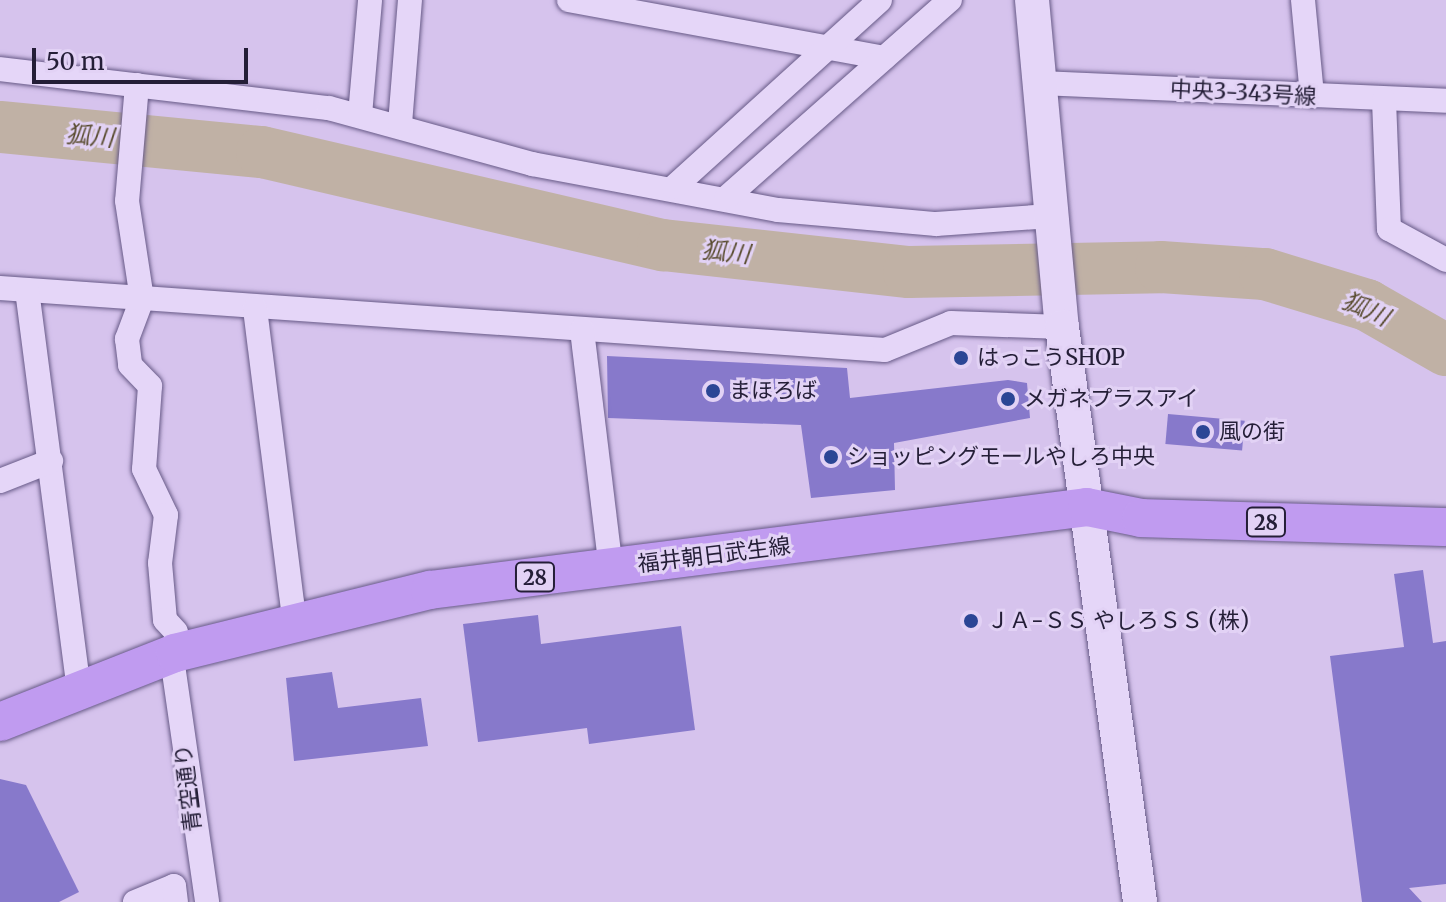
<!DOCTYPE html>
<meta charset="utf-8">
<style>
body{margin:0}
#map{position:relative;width:1446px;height:902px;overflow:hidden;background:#d6c3ed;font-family:Merriweather,"Noto Sans JP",serif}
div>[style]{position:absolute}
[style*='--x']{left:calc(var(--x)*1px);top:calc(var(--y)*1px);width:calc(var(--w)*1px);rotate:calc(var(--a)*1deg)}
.river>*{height:52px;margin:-26px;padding:0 26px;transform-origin:26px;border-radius:26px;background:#c0b1a5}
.building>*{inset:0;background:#8779cb;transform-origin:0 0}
.roads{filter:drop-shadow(0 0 2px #675a87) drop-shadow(0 0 2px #675a87)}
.street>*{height:24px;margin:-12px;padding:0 12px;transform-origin:12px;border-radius:12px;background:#e5d6f8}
.secondary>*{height:34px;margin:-17px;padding:0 17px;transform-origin:17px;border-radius:17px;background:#e5d6f8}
.primary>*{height:38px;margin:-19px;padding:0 19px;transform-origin:19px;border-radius:19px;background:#c09bf0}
.dots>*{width:22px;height:22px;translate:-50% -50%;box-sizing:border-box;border:4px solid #e2d2f5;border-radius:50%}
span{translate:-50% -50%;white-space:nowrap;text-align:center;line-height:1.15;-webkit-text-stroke:6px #e2d2f5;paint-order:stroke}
.shield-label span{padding:2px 6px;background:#e2d2f5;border:2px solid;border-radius:6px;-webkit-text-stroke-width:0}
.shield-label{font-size:20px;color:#241e37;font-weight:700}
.street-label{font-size:22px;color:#241e37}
.poi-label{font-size:22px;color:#241e37}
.left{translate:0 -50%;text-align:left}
.water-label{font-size:24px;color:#574a2d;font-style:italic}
.scale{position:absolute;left:32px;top:48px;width:216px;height:36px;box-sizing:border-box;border:4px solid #241e37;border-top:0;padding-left:10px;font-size:24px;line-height:28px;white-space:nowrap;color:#241e37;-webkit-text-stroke:6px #e2d2f5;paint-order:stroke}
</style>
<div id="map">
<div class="river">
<i style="--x:0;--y:127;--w:263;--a:5.5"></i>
<i style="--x:262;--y:152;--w:412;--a:13.1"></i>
<i style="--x:663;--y:245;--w:247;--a:6.3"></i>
<i style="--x:909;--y:272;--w:252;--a:-1.1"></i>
<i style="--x:1161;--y:267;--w:104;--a:3.9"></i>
<i style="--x:1265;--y:274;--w:107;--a:16.9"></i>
<i style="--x:1367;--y:305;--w:91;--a:29.7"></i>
</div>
<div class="building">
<i style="clip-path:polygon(607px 356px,847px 368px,850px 398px,1008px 380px,1027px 383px,1030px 418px,894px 443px,895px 490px,811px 498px,801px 425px,608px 418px)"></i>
<i style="left:1168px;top:414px;width:77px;height:30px;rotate:5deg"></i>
<i style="clip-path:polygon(1423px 570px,1433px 643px,1446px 641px,1446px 884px,1409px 888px,1422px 902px,1362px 902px,1330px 656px,1404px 647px,1394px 574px)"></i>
<i style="clip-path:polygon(538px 615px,541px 644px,681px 626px,695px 730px,589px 744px,587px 728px,478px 742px,463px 624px)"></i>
<i style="clip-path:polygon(332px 672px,338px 708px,421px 698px,428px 746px,294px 761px,286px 678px)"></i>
<i style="clip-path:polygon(0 779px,26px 785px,79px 892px,59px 902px,0 902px)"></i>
</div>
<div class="roads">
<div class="street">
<i style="--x:569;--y:0;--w:320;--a:10.4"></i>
<i style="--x:1303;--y:0;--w:96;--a:84.6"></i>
<i style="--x:0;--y:69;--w:331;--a:6.8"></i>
<i style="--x:329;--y:108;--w:211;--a:15.4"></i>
<i style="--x:532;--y:164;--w:250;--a:10.6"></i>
<i style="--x:778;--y:210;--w:159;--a:5.1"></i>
<i style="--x:936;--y:224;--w:115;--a:-4"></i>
<i style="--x:1041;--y:83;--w:405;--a:2.5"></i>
<i style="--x:137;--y:85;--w:116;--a:94.9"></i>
<i style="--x:127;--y:201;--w:99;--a:81.3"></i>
<i style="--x:142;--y:299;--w:43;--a:110.6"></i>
<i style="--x:127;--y:339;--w:26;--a:83"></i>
<i style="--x:130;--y:365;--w:29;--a:46"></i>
<i style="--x:150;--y:386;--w:83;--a:94.1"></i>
<i style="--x:144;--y:469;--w:51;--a:64.4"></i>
<i style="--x:166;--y:515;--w:48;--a:97.1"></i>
<i style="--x:160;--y:563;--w:57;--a:85"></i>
<i style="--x:165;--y:620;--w:16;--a:47"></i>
<i style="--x:1384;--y:100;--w:129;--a:87.8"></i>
<i style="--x:1389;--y:229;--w:65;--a:28.5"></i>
<i style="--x:360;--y:115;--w:115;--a:-85"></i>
<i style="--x:400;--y:124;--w:124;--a:-85.4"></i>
<i style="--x:674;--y:187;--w:278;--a:-42.2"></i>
<i style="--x:726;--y:198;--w:299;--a:-41.5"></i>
<i style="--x:0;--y:288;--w:887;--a:4.01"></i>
<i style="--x:885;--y:350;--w:71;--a:-22.2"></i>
<i style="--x:951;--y:323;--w:111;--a:2.1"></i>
<i style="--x:27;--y:290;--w:401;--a:82.6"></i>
<i style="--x:255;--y:309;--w:311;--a:82.8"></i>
<i style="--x:582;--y:330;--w:240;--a:83.1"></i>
<i style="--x:0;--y:481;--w:55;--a:-21.4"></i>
<i style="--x:174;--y:672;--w:232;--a:81.8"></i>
<i style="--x:135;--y:902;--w:42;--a:-22.3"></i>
<i style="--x:174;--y:886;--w:16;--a:83"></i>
</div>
<div class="secondary">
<i style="--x:1032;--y:0;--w:328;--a:84.8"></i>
<i style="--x:1062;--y:327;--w:580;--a:82.27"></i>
</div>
<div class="primary">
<i style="--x:0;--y:722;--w:188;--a:-21.5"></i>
<i style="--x:175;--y:653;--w:263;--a:-13.9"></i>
<i style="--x:430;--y:590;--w:662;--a:-7.2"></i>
<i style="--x:1087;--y:507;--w:55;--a:11.5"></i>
<i style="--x:1141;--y:518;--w:305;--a:1.7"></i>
</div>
</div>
<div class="dots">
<i style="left:961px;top:358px;background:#2b4695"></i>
<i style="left:713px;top:391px;background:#2b4695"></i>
<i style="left:1008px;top:399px;background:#2b4695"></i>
<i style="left:1203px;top:432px;background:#2b4695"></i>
<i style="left:831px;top:457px;background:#2b4695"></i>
<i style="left:971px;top:621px;background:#2b4695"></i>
</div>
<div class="shield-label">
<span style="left:1266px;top:522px">28</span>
<span style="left:535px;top:577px">28</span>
</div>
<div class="street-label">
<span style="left:1243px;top:93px;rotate:3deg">中央3-343号線</span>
<span style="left:714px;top:555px;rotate:-7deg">福井朝日武生線</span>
<span style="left:188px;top:788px;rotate:-97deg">青空通り</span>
</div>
<div class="poi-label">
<span class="left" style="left:977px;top:358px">はっこうSHOP</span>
<span class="left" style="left:729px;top:391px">まほろば</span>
<span class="left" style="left:1024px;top:399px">メガネプラスアイ</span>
<span class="left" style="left:1219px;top:432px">風の街</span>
<span class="left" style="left:847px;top:457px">ショッピングモールやしろ中央</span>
<span class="left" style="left:987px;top:621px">ＪＡ-ＳＳ やしろＳＳ (株)</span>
</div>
<div class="water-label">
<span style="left:90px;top:136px;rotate:5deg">狐川</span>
<span style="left:726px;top:252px;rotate:6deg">狐川</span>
<span style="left:1366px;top:309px;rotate:24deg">狐川</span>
</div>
<div class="scale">50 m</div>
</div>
